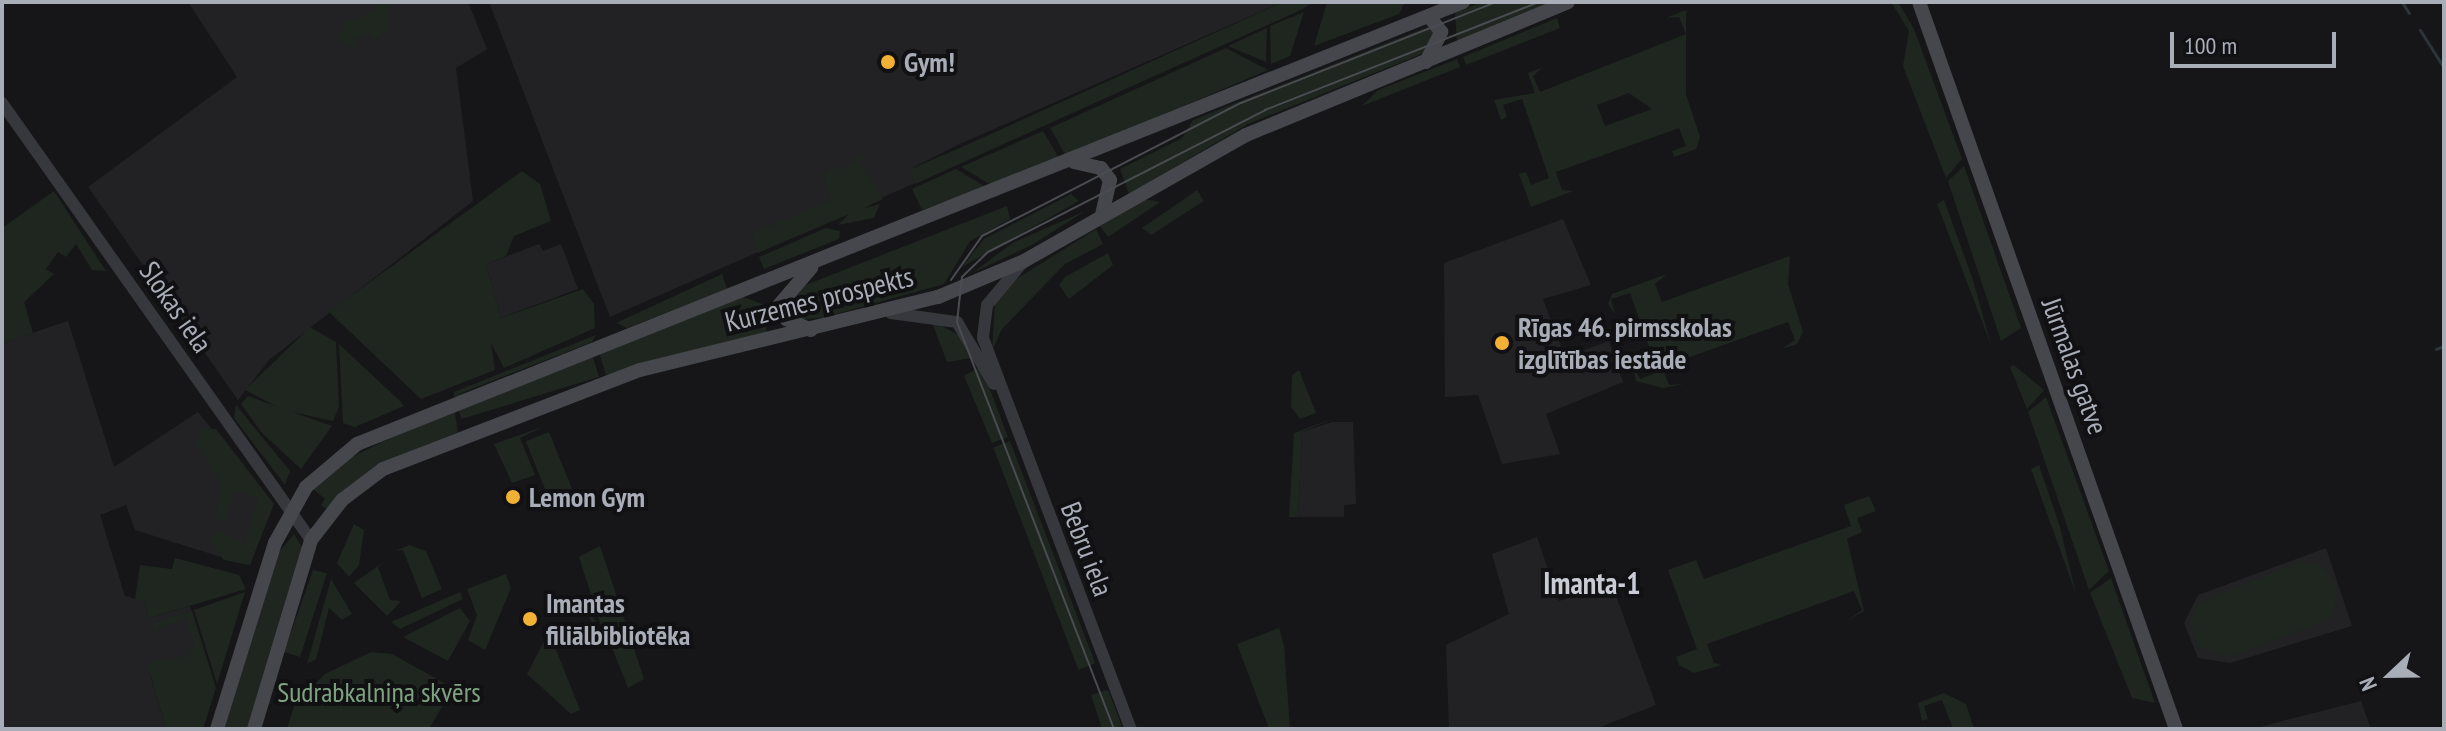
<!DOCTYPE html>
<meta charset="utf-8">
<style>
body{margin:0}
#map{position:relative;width:2446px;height:731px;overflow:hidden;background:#161618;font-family:"PT Sans Narrow",sans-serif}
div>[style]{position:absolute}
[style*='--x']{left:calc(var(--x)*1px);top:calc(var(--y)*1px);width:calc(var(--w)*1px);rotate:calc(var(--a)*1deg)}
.built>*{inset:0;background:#222225}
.green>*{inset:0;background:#1e261f;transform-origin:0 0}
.stream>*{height:3px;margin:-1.5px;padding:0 1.5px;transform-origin:1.5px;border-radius:1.5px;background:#2c353c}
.tertiary>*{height:12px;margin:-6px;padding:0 6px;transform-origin:6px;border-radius:6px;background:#37383d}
.secondary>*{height:14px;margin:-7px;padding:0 7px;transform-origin:7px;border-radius:7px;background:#45474d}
.tram>*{height:2px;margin:-1px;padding:0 1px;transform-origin:1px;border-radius:1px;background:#4a4c52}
.dots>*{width:22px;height:22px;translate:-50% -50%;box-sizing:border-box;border:4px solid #111113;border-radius:50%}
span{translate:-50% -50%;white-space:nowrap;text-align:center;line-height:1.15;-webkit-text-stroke:8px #111113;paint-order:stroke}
.poi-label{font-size:28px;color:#a8adb8;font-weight:700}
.left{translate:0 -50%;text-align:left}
.street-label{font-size:28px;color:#a8adb8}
.park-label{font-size:28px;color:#7fa381}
.neighbourhood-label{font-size:30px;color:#c9ccd4;font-weight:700}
.frame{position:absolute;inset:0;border:4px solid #a8adb8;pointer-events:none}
.north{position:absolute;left:2350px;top:635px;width:80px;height:80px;-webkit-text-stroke:6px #111113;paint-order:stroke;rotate:248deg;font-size:22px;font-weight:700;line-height:32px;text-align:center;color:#a8adb8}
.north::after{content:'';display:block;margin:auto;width:28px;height:36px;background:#a8adb8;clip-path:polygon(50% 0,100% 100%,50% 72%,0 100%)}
.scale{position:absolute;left:2170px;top:32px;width:166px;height:36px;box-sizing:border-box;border:4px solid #a8adb8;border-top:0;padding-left:10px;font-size:24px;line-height:28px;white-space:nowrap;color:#a8adb8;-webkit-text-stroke:6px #111113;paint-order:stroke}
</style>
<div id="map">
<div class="built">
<i style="clip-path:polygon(188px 2px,468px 2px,487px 49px,456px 68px,473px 201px,269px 360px,238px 400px,88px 187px,237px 77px)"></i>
<i style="clip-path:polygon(489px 2px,1283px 2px,962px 143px,912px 168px,915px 183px,610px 317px)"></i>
<i style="clip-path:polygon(1563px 219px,1591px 285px,1543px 299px,1556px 334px,1565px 357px,1609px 341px,1623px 382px,1546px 414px,1560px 454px,1502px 464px,1478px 395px,1445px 397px,1444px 263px)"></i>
<i style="clip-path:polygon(539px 244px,543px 251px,561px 244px,578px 289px,501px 318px,486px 264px)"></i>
<i style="clip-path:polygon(68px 321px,114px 467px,198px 412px,263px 493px,243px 564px,135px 530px,126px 505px,100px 515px,125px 596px,144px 601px,149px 618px,190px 606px,203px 646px,205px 654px,149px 671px,166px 729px,2px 729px,2px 343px)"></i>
<i style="clip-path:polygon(1332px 422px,1353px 422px,1356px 504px,1344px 505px,1344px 517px,1298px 517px,1302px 432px)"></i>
<i style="clip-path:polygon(1537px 537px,1559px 601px,1612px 585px,1656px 705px,1595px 729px,1449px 729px,1446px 645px,1509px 614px,1492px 554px)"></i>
<i style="clip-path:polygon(2326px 548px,2352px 626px,2230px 663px,2198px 658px,2184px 623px,2198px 595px)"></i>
<i style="clip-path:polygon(2361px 701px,2371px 729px,2253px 729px,2282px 721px)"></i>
</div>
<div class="green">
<i style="clip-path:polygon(378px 2px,387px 2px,389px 28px,374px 40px,370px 33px,355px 38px,357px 47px,343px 45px,338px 38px,344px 22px,379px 9px)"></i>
<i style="clip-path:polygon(1313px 2px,1303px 9px,915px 184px,909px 161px,913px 168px,962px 147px,1281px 3px)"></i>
<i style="clip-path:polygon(1327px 2px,1405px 2px,1399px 14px,1314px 46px)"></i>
<i style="clip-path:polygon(1483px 2px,1552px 2px,1457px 44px,1455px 12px)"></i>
<i style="clip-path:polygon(1891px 2px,1898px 2px,1914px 29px,1962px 159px,1946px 178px,1903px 66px,1909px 31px)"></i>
<i style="clip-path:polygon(evenodd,1686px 10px,1686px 94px,1700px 137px,1696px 149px,1674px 157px,1672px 151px,1686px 146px,1679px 128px,1556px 172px,1562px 190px,1573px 191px,1531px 207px,1519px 174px,1526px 172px,1531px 185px,1549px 178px,1522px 99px,1503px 105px,1507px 117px,1501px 120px,1494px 100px,1535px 93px,1528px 73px,1543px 67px,1533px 76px,1540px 92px,1686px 34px,1679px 17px,1666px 18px,1686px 10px,1629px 93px,1652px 109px,1605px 126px,1597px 105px,1629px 93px)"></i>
<i style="clip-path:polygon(1304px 12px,1290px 56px,1271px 64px,1270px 26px)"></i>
<i style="clip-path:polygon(1557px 18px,1560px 28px,1466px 65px,1463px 57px)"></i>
<i style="clip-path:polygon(1432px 25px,1434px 40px,1424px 53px,1248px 124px,1129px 194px,1120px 169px,1182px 138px,1193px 120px)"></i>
<i style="clip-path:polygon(1267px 28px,1266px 62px,1228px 46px)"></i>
<i style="clip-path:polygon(1226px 48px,1268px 70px,1066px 156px,1050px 128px)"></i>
<i style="clip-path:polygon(1457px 59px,1460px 67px,1362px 106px,1378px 90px)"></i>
<i style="clip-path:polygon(1043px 131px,1059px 158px,991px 185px,961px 167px)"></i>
<i style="clip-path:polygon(867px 155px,859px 161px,883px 199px,862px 209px,880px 204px,874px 218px,838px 225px,849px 214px,758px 253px,750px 226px,755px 232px,831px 200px,824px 176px,835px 164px,838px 171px,856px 163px,853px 156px)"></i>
<i style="clip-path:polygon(1964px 166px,2021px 328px,2001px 341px,1948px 181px)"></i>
<i style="clip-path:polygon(956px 169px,986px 187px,922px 210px,912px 189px)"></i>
<i style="clip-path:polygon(522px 171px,540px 184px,551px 221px,514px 236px,506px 256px,486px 264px,501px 318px,583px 289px,594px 304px,595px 328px,504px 368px,491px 343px,495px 370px,421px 399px,329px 312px)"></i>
<i style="clip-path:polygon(1197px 190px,1204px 201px,1151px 235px,1142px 228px)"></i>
<i style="clip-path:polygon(54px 191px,106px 271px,92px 270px,76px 244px,66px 257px,58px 252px,46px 269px,54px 274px,24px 302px,33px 333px,2px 343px,2px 228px)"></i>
<i style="clip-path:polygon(1071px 194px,1079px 201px,962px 267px,984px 239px)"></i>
<i style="clip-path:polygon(1144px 199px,1160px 202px,1108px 237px,1100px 226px)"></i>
<i style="clip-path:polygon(1944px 200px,1973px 280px,1991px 345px,1937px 204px)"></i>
<i style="clip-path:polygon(1007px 206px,1010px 219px,970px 241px,944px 284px,825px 317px,800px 320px,787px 309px,790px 292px,803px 286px)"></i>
<i style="clip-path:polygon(1085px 211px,1032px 245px,972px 273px,1014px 242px)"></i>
<i style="clip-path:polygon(826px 228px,840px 231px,839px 239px,764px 269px,759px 257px)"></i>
<i style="clip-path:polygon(1096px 229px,1103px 244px,1065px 264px,1002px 329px,992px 351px,995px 302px,1015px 280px)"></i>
<i style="clip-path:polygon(1108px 253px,1113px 265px,1069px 299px,1059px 285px,1065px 277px)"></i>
<i style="clip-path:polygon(1790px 256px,1788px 284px,1803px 332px,1797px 344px,1782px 349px,1795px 340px,1788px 322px,1662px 367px,1669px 385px,1684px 384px,1663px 388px,1636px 381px,1633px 366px,1640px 379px,1658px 372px,1630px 293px,1611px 299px,1615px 314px,1608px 304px,1612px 294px,1667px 274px,1655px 284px,1662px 302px)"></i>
<i style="clip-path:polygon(722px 274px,727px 289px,627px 328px,616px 323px)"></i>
<i style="clip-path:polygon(741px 296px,767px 306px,766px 335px,606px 375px,599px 352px)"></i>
<i style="clip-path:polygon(931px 320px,964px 338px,977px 357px,947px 362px)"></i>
<i style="clip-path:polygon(310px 327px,336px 342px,339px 407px,333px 421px,283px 410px,245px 390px)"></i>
<i style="clip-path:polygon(596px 335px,592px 342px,454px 396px,454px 392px)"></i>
<i style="clip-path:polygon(339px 344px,401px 402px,404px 406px,355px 427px,343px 423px)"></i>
<i style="left:592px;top:354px;width:24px;height:144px;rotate:73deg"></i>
<i style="clip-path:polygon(2014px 365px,2044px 390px,2027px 409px,2010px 367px)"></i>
<i style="clip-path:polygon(981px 366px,1008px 437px,992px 443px,964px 376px)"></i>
<i style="clip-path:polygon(1299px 370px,1316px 413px,1300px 419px,1291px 407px,1292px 375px)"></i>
<i style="clip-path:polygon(248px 396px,332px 426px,301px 469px,262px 433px,241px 404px)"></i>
<i style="clip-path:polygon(2046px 397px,2109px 571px,2089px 590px,2028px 412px)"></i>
<i style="clip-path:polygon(236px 405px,290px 471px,285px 485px,234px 418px)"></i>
<i style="clip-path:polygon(454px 408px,458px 432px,381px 463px,326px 509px,321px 505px,325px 499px,313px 489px,345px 460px)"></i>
<i style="clip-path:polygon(1332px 419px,1302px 432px,1298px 517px,1289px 517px,1294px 433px)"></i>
<i style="clip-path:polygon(545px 426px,520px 438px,535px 475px,512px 483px,494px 444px)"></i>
<i style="clip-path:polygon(216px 429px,274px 504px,250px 565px,224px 560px,210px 542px,218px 531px,245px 544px,258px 497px,235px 490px,225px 520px,215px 519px,222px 484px,195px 441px,201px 430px)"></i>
<i style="left:549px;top:432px;width:61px;height:25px;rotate:68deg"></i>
<i style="left:1010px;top:441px;width:238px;height:18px;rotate:69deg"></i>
<i style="clip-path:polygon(2039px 465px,2060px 527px,2076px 594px,2031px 469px)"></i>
<i style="clip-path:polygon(1869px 496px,1876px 511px,1857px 518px,1862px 532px,1847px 539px,1864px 611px,1847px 621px,1862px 610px,1854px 591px,1707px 644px,1714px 663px,1722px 665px,1694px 673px,1679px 665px,1676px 657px,1697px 649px,1668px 570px,1696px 560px,1704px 579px,1851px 526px,1844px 505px)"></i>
<i style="clip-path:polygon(354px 524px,364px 530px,359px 565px,349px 577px,337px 563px)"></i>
<i style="clip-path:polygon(294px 534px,302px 547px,248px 729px,224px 729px,279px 552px)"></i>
<i style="clip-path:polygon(409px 545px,426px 551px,442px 589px,422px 598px,403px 550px,395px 551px)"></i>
<i style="clip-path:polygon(600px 546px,644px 679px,628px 688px,609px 640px,599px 643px,585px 605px,604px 635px,579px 557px)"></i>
<i style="clip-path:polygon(175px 558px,239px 575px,246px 589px,149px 618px,144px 601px,135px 600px,140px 565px,172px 569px)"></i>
<i style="clip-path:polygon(385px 561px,378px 567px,390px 600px,401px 601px,387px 616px,354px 583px)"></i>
<i style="clip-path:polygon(2298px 562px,2321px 565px,2337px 585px,2335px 608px,2325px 621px,2229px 657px,2198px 647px,2190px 620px,2199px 603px)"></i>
<i style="clip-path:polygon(313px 570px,327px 573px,300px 657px,284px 652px)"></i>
<i style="clip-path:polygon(506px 574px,511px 588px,485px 650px,468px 640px,477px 615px,467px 589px)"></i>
<i style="clip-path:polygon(2111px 578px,2155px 703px,2132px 698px,2090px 593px)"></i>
<i style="clip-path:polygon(331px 579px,352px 614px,342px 620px,329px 608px,316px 659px,307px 664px)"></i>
<i style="clip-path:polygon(245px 592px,217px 684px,194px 610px)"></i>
<i style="clip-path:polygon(460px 592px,463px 599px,400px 629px,391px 622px)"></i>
<i style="clip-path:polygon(460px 608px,470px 621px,448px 661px,403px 637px)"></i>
<i style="clip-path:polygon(192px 611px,216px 688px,203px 729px,166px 729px,147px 663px,186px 656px,195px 647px,186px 619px,158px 628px,157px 637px,153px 623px)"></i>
<i style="clip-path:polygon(1279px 628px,1284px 645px,1290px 729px,1269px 729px,1237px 644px)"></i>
<i style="clip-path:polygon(549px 632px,580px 710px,571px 714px,527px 674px)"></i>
<i style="clip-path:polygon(371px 652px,392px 654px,453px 688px,429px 729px,287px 729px,294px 706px,325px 674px)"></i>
<i style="clip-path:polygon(1106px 690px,1109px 692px,1123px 729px,1102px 729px,1091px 695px)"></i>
<i style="clip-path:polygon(1944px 693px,1966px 704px,1974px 729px,1953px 729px,1942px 700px,1924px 706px,1928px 719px,1922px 721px,1918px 703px)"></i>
</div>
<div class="stream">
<i style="--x:2402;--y:2;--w:13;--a:58"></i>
<i style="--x:2420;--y:30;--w:45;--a:57.7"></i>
<i style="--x:2436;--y:349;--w:9;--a:-21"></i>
</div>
<div class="tertiary">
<i style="--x:2;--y:103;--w:535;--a:54.74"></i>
<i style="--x:1024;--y:261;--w:57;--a:130.1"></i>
<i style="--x:987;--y:305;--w:33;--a:97"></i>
<i style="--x:983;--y:338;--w:418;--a:69.3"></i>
<i style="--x:891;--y:313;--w:67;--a:7.8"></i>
<i style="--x:957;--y:322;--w:72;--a:59.2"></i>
</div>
<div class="secondary">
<i style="--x:1919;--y:2;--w:771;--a:70.53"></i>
<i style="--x:1426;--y:62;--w:34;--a:-63"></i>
<i style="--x:1441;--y:32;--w:20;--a:-127"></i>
<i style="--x:1074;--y:162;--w:28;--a:13"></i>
<i style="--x:1101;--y:168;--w:15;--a:53"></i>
<i style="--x:1110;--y:180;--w:37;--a:103"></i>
<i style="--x:811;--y:330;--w:27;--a:-156"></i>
<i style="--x:786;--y:319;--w:16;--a:-112"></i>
<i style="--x:780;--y:304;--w:48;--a:-49.3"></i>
<i style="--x:217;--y:729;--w:195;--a:-72.7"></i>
<i style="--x:275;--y:543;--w:64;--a:-61"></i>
<i style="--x:306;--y:487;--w:67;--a:-40.1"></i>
<i style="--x:357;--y:444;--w:1191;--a:-21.78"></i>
<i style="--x:254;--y:729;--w:197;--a:-73.2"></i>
<i style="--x:311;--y:540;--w:51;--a:-52.2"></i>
<i style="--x:342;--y:500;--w:51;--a:-37.1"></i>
<i style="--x:383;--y:469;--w:275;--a:-21.1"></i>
<i style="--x:640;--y:370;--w:307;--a:-13.8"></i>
<i style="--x:938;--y:297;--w:93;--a:-22.7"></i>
<i style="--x:1024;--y:261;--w:255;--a:-29.6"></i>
<i style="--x:1246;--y:135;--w:348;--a:-22.4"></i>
</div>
<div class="tram">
<i style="--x:951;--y:280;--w:54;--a:-54.8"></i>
<i style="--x:982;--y:236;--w:291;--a:-27.2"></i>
<i style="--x:1241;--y:103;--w:274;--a:-21.6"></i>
<i style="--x:1114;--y:729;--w:436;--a:-111.1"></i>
<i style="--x:957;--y:322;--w:45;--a:-83.7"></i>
<i style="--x:962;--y:277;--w:36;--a:-44"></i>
<i style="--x:988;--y:252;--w:311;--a:-27.1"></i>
<i style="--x:1265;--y:110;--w:295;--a:-21.5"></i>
</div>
<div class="dots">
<i style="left:888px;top:62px;background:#f2b134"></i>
<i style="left:1502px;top:343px;background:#f2b134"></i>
<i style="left:513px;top:497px;background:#f2b134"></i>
<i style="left:530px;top:619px;background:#f2b134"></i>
</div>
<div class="poi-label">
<span class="left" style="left:904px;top:62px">Gym!</span>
<span class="left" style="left:1518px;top:343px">Rīgas 46. pirmsskolas<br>izglītības iestāde</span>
<span class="left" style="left:529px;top:497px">Lemon Gym</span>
<span class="left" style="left:546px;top:619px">Imantas<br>filiālbibliotēka</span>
</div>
<div class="street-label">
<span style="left:819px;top:299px;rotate:-14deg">Kurzemes prospekts</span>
<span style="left:176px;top:307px;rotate:55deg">Slokas iela</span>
<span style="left:2075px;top:366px;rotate:70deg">Jūrmalas gatve</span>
<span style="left:1087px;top:549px;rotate:69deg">Bebru iela</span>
</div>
<div class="park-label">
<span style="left:379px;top:692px">Sudrabkalniņa skvērs</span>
</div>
<div class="neighbourhood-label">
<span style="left:1592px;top:583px">Imanta-1</span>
</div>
<div class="frame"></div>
<div class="north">N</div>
<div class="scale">100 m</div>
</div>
